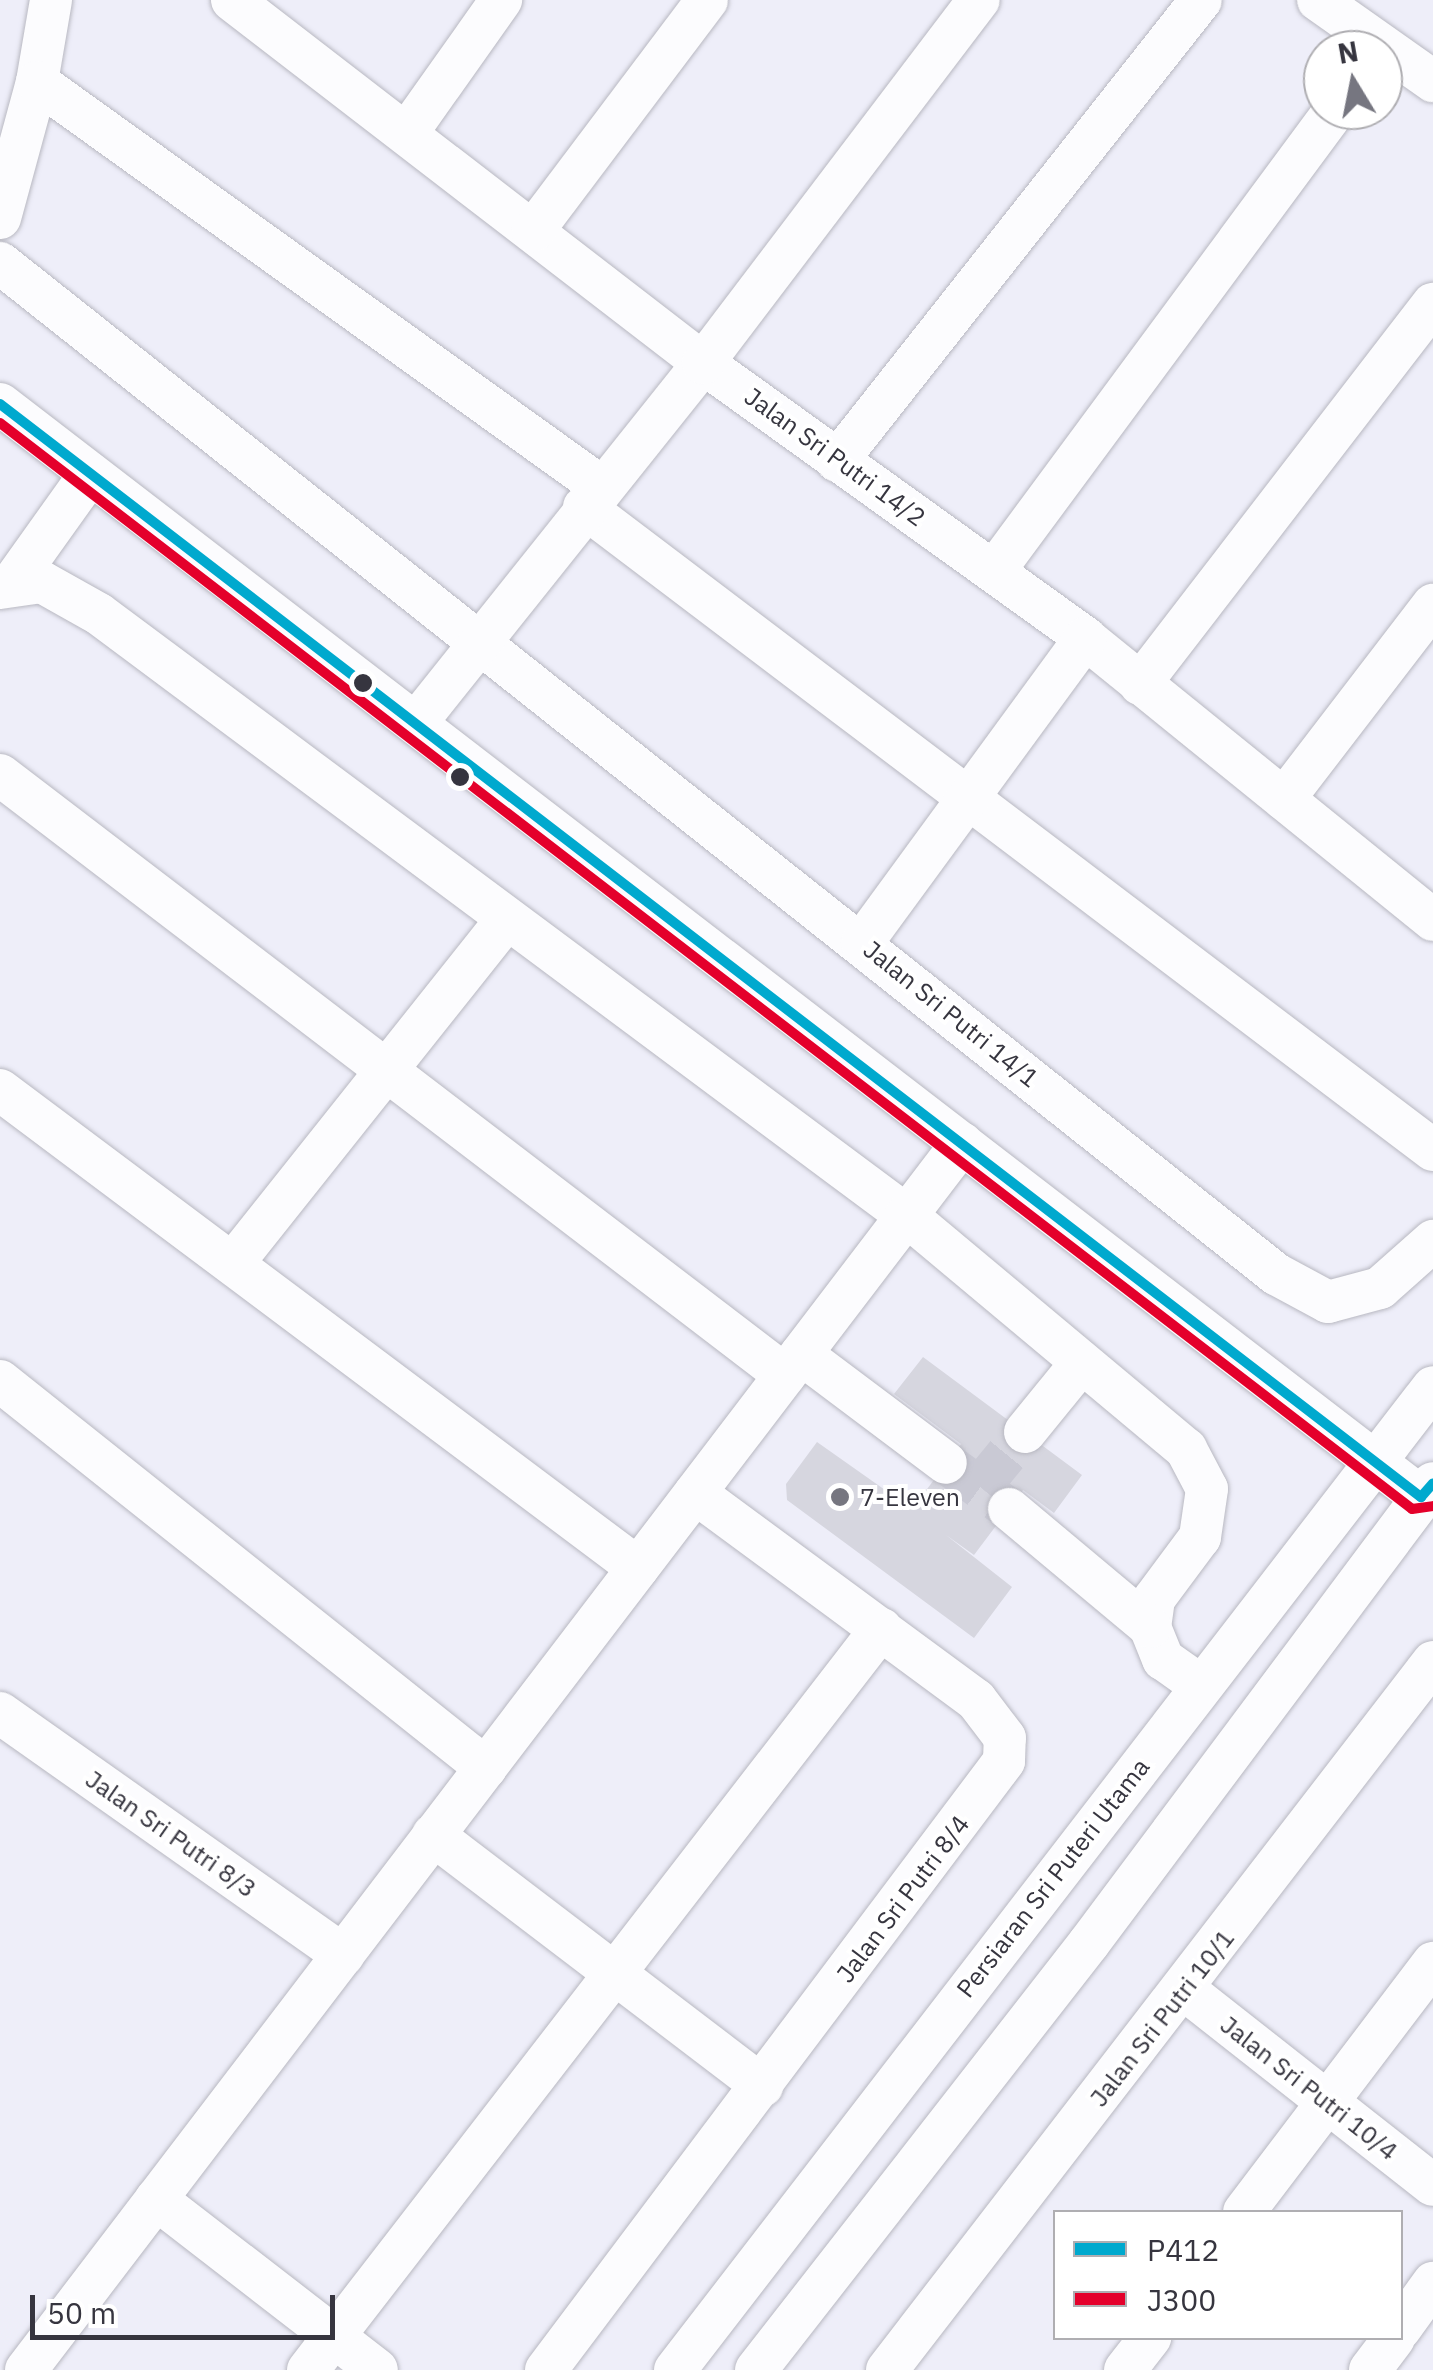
<!DOCTYPE html>
<style>
body{margin:0}
#map{position:relative;width:1433px;height:2370px;overflow:hidden;background:#eeeef9;font-family:"IBM Plex Sans",sans-serif}
div>[style]{position:absolute}
[style*='--x']{left:calc(var(--x)*1px);top:calc(var(--y)*1px);width:calc(var(--w)*1px);rotate:calc(var(--a)*1deg)}
.building>*{inset:0;background:#d6d6df}
.minor-tunnel>*{height:42px;margin-top:-21px;transform-origin:0;background:repeating-linear-gradient(90deg,#c9c9d4 0 42px,transparent 0 63px)}
.roads{filter:drop-shadow(0 0 2px #b8b8c1) drop-shadow(0 0 2px #b8b8c1)}
.minor>*{height:42px;margin:-21px;padding:0 21px;transform-origin:21px;border-radius:21px;background:#fcfcfe}
.bus-1>*{height:10px;margin:-5px;padding:0 5px;transform-origin:5px;border-radius:5px;background:#00a9ce}
.bus-2>*{height:10px;margin:-5px;padding:0 5px;transform-origin:5px;border-radius:5px;background:#e4002b}
.dots>*{width:28px;height:28px;translate:-50% -50%;box-sizing:border-box;border:5px solid #fff;border-radius:50%}
span{translate:-50% -50%;white-space:nowrap;text-align:center;line-height:1.15;-webkit-text-stroke:8px #fff;paint-order:stroke}
.street-label{font-size:25px;color:#36353f}
.poi-label{font-size:25px;color:#36353f}
.left{translate:0 -50%;text-align:left}
.legend{position:absolute;left:1053px;top:2210px;width:350px;height:130px;box-sizing:border-box;background:#fff;border:2px solid #afaeb2;margin:0;padding:12px 18px;list-style:none;font-size:30px;color:#36353f}
.legend li{display:flex;align-items:center;gap:20px;height:50px}
.legend b{width:50px;border:2px solid #afaeb2}
.north{position:absolute;left:1303px;top:30px;width:100px;height:100px;box-sizing:border-box;background:#fff;border:2px solid #afaeb2;border-radius:50%;rotate:350deg;font-size:28px;font-weight:700;line-height:40px;text-align:center;color:#36353f}
.north::after{content:'';display:block;margin:auto;width:35px;height:45px;background:#767680;clip-path:polygon(50% 0,100% 100%,50% 72%,0 100%)}
.scale{position:absolute;left:30px;top:2295px;width:305px;height:45px;box-sizing:border-box;border:5px solid #36353f;border-top:0;padding-left:12px;font-size:30px;line-height:35px;white-space:nowrap;color:#36353f;-webkit-text-stroke:8px #fff;paint-order:stroke}
</style>
<div id="map">
<div class="building">
<i style="clip-path:polygon(923px 1357px,1082px 1475px,1054px 1513px,1023px 1490px,974px 1555px,946px 1535px,1012px 1587px,974px 1638px,787px 1500px,786px 1484px,817px 1442px,912px 1509px,961px 1444px,894px 1394px)"></i>
</div>
<div class="minor-tunnel">
<i style="--x:946;--y:1463;--w:78;--a:36.1"></i>
<i style="--x:980;--y:1487;--w:71;--a:-50.7"></i>
</div>
<div class="roads">
<div class="minor">
<i style="--x:232;--y:0;--w:595;--a:37.62"></i>
<i style="--x:703;--y:363;--w:471;--a:35.7"></i>
<i style="--x:1085;--y:638;--w:448;--a:39"></i>
<i style="--x:1318;--y:0;--w:141;--a:35.2"></i>
<i style="--x:37;--y:82;--w:83;--a:-80.3"></i>
<i style="--x:407;--y:133;--w:163;--a:-54.7"></i>
<i style="--x:0;--y:218;--w:141;--a:-74.8"></i>
<i style="--x:37;--y:82;--w:693;--a:35.66"></i>
<i style="--x:533;--y:231;--w:289;--a:-53"></i>
<i style="--x:0;--y:263;--w:1628;--a:38.39"></i>
<i style="--x:1276;--y:1274;--w:59;--a:28.3"></i>
<i style="--x:1328;--y:1302;--w:54;--a:-15.1"></i>
<i style="--x:1380;--y:1288;--w:71;--a:-41.6"></i>
<i style="--x:0;--y:404;--w:1793;--a:37.57"></i>
<i style="--x:837;--y:461;--w:587;--a:-51.71"></i>
<i style="--x:584;--y:507;--w:1065;--a:37.14"></i>
<i style="--x:995;--y:570;--w:572;--a:-53.53"></i>
<i style="--x:13;--y:582;--w:133;--a:-54.5"></i>
<i style="--x:0;--y:588;--w:42;--a:-8.1"></i>
<i style="--x:42;--y:582;--w:65;--a:29.3"></i>
<i style="--x:99;--y:614;--w:1006;--a:36.68"></i>
<i style="--x:906;--y:1215;--w:365;--a:39.9"></i>
<i style="--x:1186;--y:1449;--w:45;--a:62.3"></i>
<i style="--x:1207;--y:1489;--w:49;--a:98.3"></i>
<i style="--x:1200;--y:1537;--w:77;--a:126.6"></i>
<i style="--x:1154;--y:1599;--w:28;--a:98"></i>
<i style="--x:1150;--y:1627;--w:35;--a:68"></i>
<i style="--x:1163;--y:1659;--w:47;--a:35.4"></i>
<i style="--x:1140;--y:684;--w:480;--a:-52.4"></i>
<i style="--x:416;--y:723;--w:460;--a:-51.4"></i>
<i style="--x:703;--y:363;--w:456;--a:-52.8"></i>
<i style="--x:0;--y:775;--w:988;--a:37.39"></i>
<i style="--x:1284;--y:799;--w:245;--a:-52.5"></i>
<i style="--x:862;--y:943;--w:378;--a:-53.8"></i>
<i style="--x:0;--y:1090;--w:797;--a:36.84"></i>
<i style="--x:234;--y:1262;--w:438;--a:-51.5"></i>
<i style="--x:801;--y:1354;--w:181;--a:36.9"></i>
<i style="--x:0;--y:1381;--w:621;--a:38.53"></i>
<i style="--x:1025;--y:1432;--w:89;--a:-50.9"></i>
<i style="--x:1009;--y:1509;--w:184;--a:39.9"></i>
<i style="--x:0;--y:1713;--w:420;--a:35.2"></i>
<i style="--x:433;--y:1835;--w:414;--a:37.3"></i>
<i style="--x:1185;--y:1990;--w:315;--a:38.2"></i>
<i style="--x:156;--y:2199;--w:279;--a:37.7"></i>
<i style="--x:1244;--y:2212;--w:313;--a:-52.8"></i>
<i style="--x:1400;--y:2329;--w:57;--a:-54.3"></i>
<i style="--x:26;--y:2370;--w:1543;--a:-52.66"></i>
<i style="--x:308;--y:2370;--w:937;--a:-52.29"></i>
<i style="--x:546;--y:2370;--w:762;--a:-53.05"></i>
<i style="--x:1004;--y:1761;--w:23;--a:-88"></i>
<i style="--x:1005;--y:1738;--w:48;--a:-127.3"></i>
<i style="--x:976;--y:1700;--w:349;--a:-143.6"></i>
<i style="--x:675;--y:2370;--w:1241;--a:-52.36"></i>
<i style="--x:756;--y:2370;--w:541;--a:-52.05"></i>
<i style="--x:1089;--y:1943;--w:574;--a:-53.21"></i>
<i style="--x:887;--y:2370;--w:894;--a:-52.36"></i>
<i style="--x:1125;--y:2370;--w:41;--a:-52"></i>
<i style="--x:1370;--y:2370;--w:40;--a:-53"></i>
</div>
</div>
<div class="bus-1">
<i style="--x:0;--y:404;--w:1793;--a:37.57"></i>
<i style="--x:1421;--y:1497;--w:18;--a:-49"></i>
</div>
<div class="bus-2">
<i style="--x:0;--y:423;--w:1781;--a:37.56"></i>
<i style="--x:1412;--y:1509;--w:21;--a:-8"></i>
</div>
<div class="dots">
<i style="left:363px;top:683px;background:#36353f"></i>
<i style="left:460px;top:777px;background:#36353f"></i>
<i style="left:840px;top:1497px;background:#767680"></i>
</div>
<div class="street-label">
<span style="left:835px;top:457px;rotate:36deg">Jalan Sri Putri 14/2</span>
<span style="left:951px;top:1014px;rotate:39deg">Jalan Sri Putri 14/1</span>
<span style="left:171px;top:1834px;rotate:35deg">Jalan Sri Putri 8/3</span>
<span style="left:1053px;top:1878px;rotate:-52deg">Persiaran Sri Puteri Utama</span>
<span style="left:903px;top:1899px;rotate:-53deg">Jalan Sri Putri 8/4</span>
<span style="left:1162px;top:2018px;rotate:-52deg">Jalan Sri Putri 10/1</span>
<span style="left:1309px;top:2088px;rotate:38deg">Jalan Sri Putri 10/4</span>
</div>
<div class="poi-label">
<span class="left" style="left:860px;top:1497px">7-Eleven</span>
</div>
<ul class="legend">
<li><b style="height:12px;background:#00a9ce"></b>P412</li>
<li><b style="height:12px;background:#e4002b"></b>J300</li>
</ul>
<div class="north">N</div>
<div class="scale">50 m</div>
</div>
